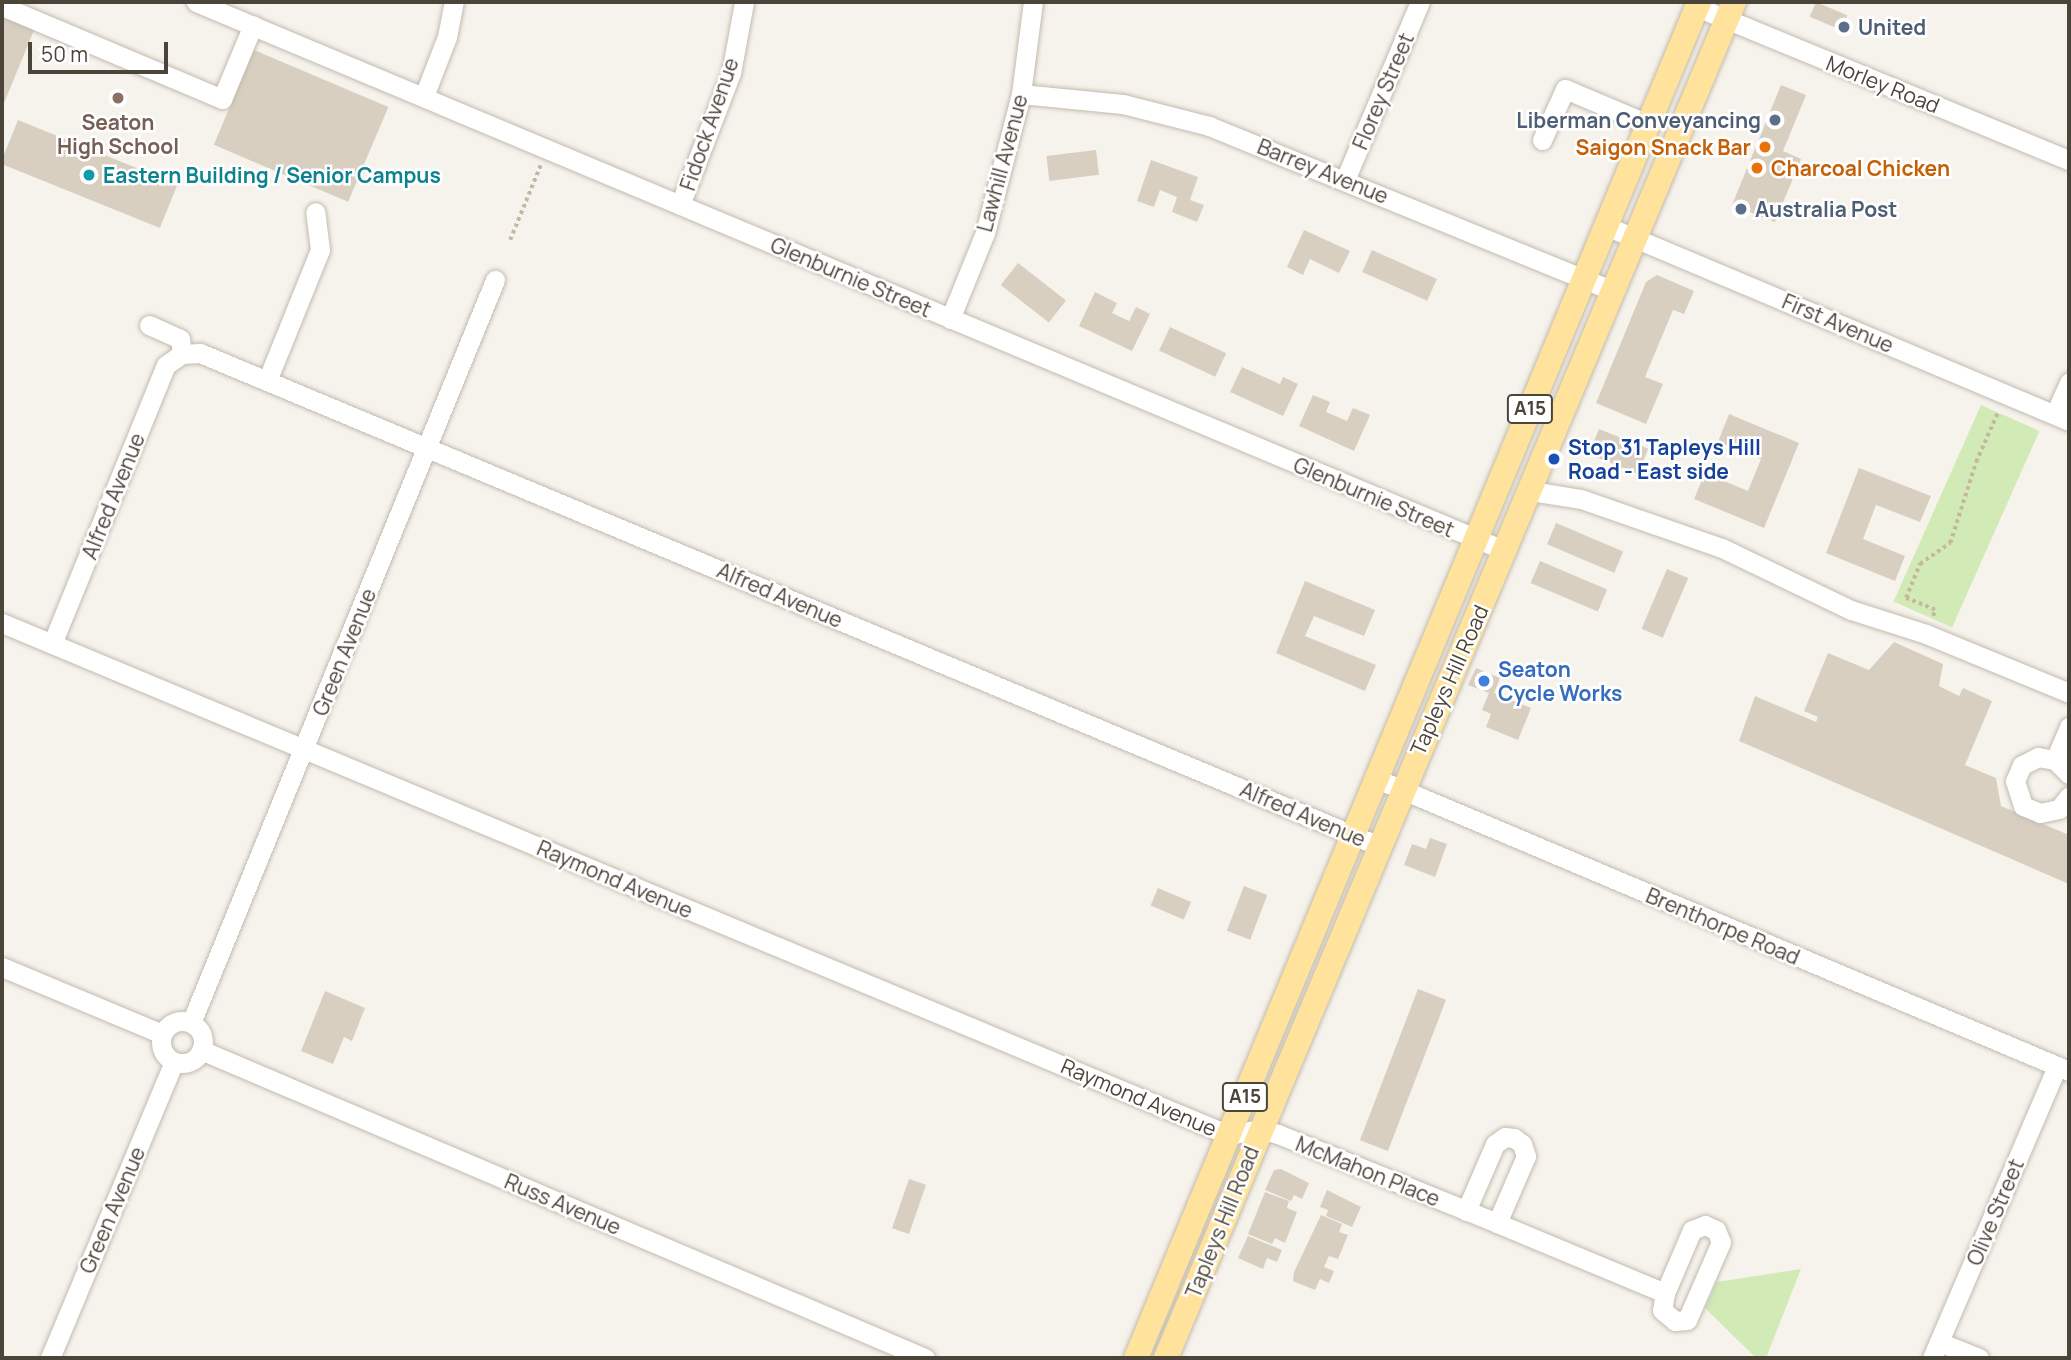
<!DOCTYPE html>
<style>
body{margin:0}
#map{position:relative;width:2071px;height:1360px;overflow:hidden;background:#f6f3ec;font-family:Manrope,sans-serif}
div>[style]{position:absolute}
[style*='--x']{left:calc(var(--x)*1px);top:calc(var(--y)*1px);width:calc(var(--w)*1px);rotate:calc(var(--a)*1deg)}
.green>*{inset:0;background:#d2eab5;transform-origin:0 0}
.building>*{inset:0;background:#d8cfc1;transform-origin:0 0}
.path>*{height:3.5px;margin-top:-1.75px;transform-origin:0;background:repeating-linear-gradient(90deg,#c4b79f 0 3.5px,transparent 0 7px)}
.roads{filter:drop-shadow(0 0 2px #c2bbae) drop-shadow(0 0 2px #c2bbae)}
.minor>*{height:19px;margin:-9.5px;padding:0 9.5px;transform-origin:9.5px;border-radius:9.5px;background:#fff}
.minor>.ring{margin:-9.5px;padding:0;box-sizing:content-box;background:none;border:19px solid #fff;border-radius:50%}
.major>*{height:24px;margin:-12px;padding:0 12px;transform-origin:12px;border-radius:12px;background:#ffe39c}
.dots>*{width:19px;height:19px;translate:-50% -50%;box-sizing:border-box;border:4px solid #fff;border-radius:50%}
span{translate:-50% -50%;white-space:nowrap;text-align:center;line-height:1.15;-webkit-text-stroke:5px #fff;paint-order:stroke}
.shield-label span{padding:2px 5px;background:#fff;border:2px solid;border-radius:5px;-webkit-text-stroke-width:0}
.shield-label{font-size:19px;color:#4b4439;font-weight:700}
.service-label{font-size:21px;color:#4e5e75;font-weight:700}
.left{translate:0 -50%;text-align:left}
.right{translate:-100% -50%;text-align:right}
.street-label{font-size:21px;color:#4b4439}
.education-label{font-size:21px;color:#785e54;font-weight:700}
.food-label{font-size:21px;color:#c56008;font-weight:700}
.culture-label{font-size:21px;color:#0d838f;font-weight:700}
.transit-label{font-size:21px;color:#164399;font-weight:700}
.shop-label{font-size:21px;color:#366cbe;font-weight:700}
.frame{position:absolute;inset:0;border:4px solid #4b4439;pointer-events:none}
.scale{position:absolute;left:28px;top:42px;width:140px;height:32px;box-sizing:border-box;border:4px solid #4b4439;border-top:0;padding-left:9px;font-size:21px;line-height:24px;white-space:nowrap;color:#4b4439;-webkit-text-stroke:5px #fff;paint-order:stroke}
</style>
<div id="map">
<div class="green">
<i style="left:1981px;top:405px;width:64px;height:215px;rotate:24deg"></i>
<i style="clip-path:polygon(1801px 1269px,1766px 1358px,1756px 1358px,1705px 1308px,1717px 1282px)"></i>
</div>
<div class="building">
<i style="left:1816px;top:2px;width:34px;height:16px;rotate:23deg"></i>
<i style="clip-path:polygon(2px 11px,37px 23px,4px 103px,2px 102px)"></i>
<i style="left:254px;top:50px;width:146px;height:103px;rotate:23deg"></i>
<i style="clip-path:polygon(1781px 85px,1806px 95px,1783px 151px,1801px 159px,1775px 222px,1732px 205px)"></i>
<i style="left:18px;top:120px;width:172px;height:47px;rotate:22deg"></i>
<i style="left:1096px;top:150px;width:25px;height:50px;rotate:83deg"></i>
<i style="clip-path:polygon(1151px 160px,1198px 177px,1190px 200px,1204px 205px,1197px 222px,1172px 212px,1177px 197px,1160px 190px,1154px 207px,1137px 201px)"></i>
<i style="clip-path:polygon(1304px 230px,1350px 251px,1339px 273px,1310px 259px,1303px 275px,1287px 267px)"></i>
<i style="left:1372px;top:250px;width:71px;height:24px;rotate:24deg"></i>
<i style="left:1018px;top:263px;width:61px;height:28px;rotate:38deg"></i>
<i style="clip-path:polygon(1657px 275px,1694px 291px,1684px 314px,1673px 310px,1645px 377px,1663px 384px,1646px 424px,1596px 403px,1646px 282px)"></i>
<i style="clip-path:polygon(1095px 292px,1117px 303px,1112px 313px,1129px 321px,1136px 307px,1150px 314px,1132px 351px,1079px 326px)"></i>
<i style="left:1170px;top:327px;width:62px;height:26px;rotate:25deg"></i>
<i style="clip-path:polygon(1242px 367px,1280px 384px,1283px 377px,1298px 384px,1283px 416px,1230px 392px)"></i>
<i style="clip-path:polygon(1313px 395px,1330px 402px,1326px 412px,1347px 421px,1353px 408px,1370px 415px,1354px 451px,1299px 426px)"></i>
<i style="clip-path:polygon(1729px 414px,1799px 443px,1764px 528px,1694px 499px,1705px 473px,1748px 491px,1761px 459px,1718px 442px)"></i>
<i style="left:1599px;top:429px;width:53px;height:27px;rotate:22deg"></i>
<i style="clip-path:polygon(1859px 468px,1931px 496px,1920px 522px,1876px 505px,1863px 539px,1905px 556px,1895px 581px,1826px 553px)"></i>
<i style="left:1556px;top:523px;width:73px;height:23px;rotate:23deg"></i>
<i style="left:1540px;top:561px;width:73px;height:24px;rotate:23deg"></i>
<i style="left:1667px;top:569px;width:23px;height:65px;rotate:23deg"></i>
<i style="clip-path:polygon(1305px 581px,1375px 610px,1364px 636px,1314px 616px,1305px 636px,1376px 665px,1365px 691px,1276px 653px)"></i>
<i style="clip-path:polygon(1894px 642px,1943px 664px,1939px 686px,1959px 696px,1963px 688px,1992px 701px,1965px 765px,1996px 778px,2001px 806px,2069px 835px,2069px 884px,1739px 741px,1755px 696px,1816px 722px,1818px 717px,1804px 711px,1828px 653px,1869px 670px)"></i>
<i style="clip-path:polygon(1476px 668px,1500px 678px,1494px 693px,1531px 708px,1518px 740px,1486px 727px,1491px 714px,1482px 710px,1489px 693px,1468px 685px)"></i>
<i style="clip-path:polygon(1430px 838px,1447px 844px,1435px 877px,1404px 865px,1412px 844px,1426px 849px)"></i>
<i style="left:1244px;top:886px;width:25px;height:48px;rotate:21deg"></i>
<i style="left:1158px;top:888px;width:36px;height:19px;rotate:23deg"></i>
<i style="left:1418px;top:989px;width:30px;height:162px;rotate:21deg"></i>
<i style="clip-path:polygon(325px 991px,365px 1008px,352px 1041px,344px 1037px,333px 1064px,301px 1051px)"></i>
<i style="clip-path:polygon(1281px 1169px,1309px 1183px,1302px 1199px,1294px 1195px,1291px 1201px,1265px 1190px,1274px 1170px)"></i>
<i style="left:909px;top:1179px;width:18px;height:52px;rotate:19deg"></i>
<i style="clip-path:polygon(1327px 1190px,1361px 1207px,1352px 1227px,1326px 1216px,1328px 1210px,1320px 1207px)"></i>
<i style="clip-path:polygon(1265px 1192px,1289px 1201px,1287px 1208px,1297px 1212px,1285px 1243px,1275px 1238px,1272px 1244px,1248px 1234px)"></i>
<i style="clip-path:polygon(1321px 1215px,1342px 1224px,1339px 1232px,1348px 1235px,1338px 1259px,1329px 1256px,1324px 1267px,1334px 1271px,1329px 1283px,1320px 1279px,1315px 1290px,1293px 1281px,1294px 1272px)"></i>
<i style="clip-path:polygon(1248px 1236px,1282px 1250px,1277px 1262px,1267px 1258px,1263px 1269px,1238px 1258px)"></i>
</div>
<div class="path">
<i style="--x:510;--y:240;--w:82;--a:-67.8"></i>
<i style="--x:1933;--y:616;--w:6;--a:-72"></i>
<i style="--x:1935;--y:610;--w:31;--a:-158"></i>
<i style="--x:1906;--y:598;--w:37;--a:-68"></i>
<i style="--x:1920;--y:564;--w:37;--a:-35"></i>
<i style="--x:1950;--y:543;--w:85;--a:-72.2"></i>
<i style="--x:1976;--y:462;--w:55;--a:-66.3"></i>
</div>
<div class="roads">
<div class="minor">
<i style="--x:196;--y:2;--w:1420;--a:22.74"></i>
<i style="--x:2;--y:6;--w:239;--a:22.9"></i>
<i style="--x:222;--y:99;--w:80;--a:-67.3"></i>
<i style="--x:1697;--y:7;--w:402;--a:22.4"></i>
<i style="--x:1021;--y:94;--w:102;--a:5.6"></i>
<i style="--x:1123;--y:104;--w:89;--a:14.3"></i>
<i style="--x:1209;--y:126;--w:437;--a:22.2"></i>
<i style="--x:424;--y:96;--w:63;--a:-68.7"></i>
<i style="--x:447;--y:37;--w:36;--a:-79"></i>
<i style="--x:1542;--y:140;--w:56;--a:-65.7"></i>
<i style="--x:1565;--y:89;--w:90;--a:22.9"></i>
<i style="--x:1345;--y:180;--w:193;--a:-67.2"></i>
<i style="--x:680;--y:205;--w:142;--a:-68.9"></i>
<i style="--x:731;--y:73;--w:72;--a:-79.6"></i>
<i style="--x:1606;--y:226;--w:502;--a:22.84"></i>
<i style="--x:950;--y:319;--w:93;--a:-67.9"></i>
<i style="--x:985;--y:233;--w:144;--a:-75.5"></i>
<i style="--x:1021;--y:94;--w:93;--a:-82.6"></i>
<i style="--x:149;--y:325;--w:34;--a:24"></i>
<i style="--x:180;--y:339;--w:15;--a:82"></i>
<i style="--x:267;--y:381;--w:141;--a:-68"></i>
<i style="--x:320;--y:250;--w:38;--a:-97"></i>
<i style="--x:2055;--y:414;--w:35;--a:-66"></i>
<i style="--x:1531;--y:491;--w:51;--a:9.1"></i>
<i style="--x:1581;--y:499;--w:149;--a:19.2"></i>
<i style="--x:1722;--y:548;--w:143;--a:25.7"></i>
<i style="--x:1851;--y:610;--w:79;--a:17.7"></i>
<i style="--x:1926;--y:634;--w:155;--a:22.4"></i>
<i style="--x:2;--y:623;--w:1330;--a:22.65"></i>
<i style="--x:1229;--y:1135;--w:32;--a:-11"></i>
<i style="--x:1260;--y:1129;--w:19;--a:16"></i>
<i style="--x:1278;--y:1134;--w:236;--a:22.1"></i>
<i style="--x:1497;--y:1223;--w:182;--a:22.6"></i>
<i style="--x:1665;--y:1293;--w:17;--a:100"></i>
<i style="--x:1662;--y:1310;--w:17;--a:40"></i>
<i style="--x:1675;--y:1321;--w:12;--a:-5"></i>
<i style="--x:1687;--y:1320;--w:85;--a:-66.4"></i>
<i style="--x:1721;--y:1242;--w:13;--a:-113"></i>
<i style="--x:1716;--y:1230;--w:12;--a:-156"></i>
<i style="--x:1705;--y:1225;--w:14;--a:159"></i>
<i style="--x:1692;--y:1230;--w:69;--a:113.2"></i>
<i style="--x:52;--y:644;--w:301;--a:-67.8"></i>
<i style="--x:166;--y:365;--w:19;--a:-35"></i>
<i style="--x:182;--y:354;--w:18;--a:-3"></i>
<i style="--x:200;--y:353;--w:1276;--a:22.69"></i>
<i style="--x:2055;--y:760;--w:36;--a:-67"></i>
<i style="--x:2069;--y:774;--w:20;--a:-135"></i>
<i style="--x:2055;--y:760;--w:17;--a:-170"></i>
<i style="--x:2038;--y:757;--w:18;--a:153"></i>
<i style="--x:2022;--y:765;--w:17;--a:114"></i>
<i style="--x:2015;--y:781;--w:26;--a:72"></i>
<i style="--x:2023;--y:806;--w:18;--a:22"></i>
<i style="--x:2040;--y:813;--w:19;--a:-12"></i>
<i style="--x:2059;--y:809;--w:16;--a:-52"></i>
<i style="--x:1377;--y:779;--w:751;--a:22.88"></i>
<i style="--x:2;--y:967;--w:173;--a:22.7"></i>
<i class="ring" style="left:161px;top:1021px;width:23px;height:23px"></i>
<i style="--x:191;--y:1023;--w:803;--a:-67.75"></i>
<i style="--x:201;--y:1050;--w:787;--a:23.05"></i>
<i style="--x:1466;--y:1211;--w:73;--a:-66.6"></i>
<i style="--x:1495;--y:1144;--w:12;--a:-35"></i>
<i style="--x:1505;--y:1137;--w:9;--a:6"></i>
<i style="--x:1514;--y:1138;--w:10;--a:37"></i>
<i style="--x:1522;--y:1144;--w:13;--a:72"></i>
<i style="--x:1526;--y:1156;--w:73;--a:113.4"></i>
<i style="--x:1939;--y:1342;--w:43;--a:21.8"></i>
<i style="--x:50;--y:1358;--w:321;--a:-67.3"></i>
<i style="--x:1932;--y:1358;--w:317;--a:-66.8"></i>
</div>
<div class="major">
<i style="--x:1136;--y:1358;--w:1468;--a:-67.45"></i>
<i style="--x:1166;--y:1358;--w:1470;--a:-67.27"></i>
</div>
</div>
<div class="dots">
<i style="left:1844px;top:27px;background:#5c6f8a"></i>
<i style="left:118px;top:98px;background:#8d6e63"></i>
<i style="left:1775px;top:120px;background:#5c6f8a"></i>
<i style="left:1765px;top:147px;background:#e8710a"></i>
<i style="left:1757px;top:168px;background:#e8710a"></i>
<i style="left:89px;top:175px;background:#0f9aa8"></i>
<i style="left:1741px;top:209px;background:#5c6f8a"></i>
<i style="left:1554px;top:459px;background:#1a4fb4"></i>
<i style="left:1484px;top:681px;background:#3f7fe0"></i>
</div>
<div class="shield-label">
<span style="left:1530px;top:409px">A15</span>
<span style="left:1245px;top:1097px">A15</span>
</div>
<div class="service-label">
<span class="left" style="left:1858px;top:27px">United</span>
<span class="right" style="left:1761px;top:120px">Liberman Conveyancing</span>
<span class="left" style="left:1755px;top:209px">Australia Post</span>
</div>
<div class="street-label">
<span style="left:1883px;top:84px;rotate:22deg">Morley Road</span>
<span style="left:1383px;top:91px;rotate:-67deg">Florey Street</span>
<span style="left:709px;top:124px;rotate:-71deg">Fidock Avenue</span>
<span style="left:1002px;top:163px;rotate:-75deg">Lawhill Avenue</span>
<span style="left:1323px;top:171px;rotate:22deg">Barrey Avenue</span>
<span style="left:851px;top:277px;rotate:23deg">Glenburnie Street</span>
<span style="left:1838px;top:323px;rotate:23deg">First Avenue</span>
<span style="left:113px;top:496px;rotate:-68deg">Alfred Avenue</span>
<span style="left:1374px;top:497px;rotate:23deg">Glenburnie Street</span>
<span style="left:780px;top:595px;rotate:23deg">Alfred Avenue</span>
<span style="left:344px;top:652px;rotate:-68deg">Green Avenue</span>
<span style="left:1449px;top:680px;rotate:-66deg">Tapleys Hill Road</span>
<span style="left:1303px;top:814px;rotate:23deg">Alfred Avenue</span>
<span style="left:615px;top:879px;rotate:23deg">Raymond Avenue</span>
<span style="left:1723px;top:926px;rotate:23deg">Brenthorpe Road</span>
<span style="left:1139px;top:1097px;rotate:23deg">Raymond Avenue</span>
<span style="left:1368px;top:1171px;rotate:22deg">McMahon Place</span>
<span style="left:563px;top:1204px;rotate:23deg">Russ Avenue</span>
<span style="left:112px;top:1210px;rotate:-67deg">Green Avenue</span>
<span style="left:1995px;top:1212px;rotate:-67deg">Olive Street</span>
<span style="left:1222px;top:1222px;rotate:-68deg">Tapleys Hill Road</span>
</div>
<div class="education-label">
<span style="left:118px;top:134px">Seaton<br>High School</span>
</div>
<div class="food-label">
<span class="right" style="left:1751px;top:147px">Saigon Snack Bar</span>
<span class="left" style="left:1771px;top:168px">Charcoal Chicken</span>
</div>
<div class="culture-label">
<span class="left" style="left:103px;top:175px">Eastern Building / Senior Campus</span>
</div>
<div class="transit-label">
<span class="left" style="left:1568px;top:459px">Stop 31 Tapleys Hill<br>Road - East side</span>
</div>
<div class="shop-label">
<span class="left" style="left:1498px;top:681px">Seaton<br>Cycle Works</span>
</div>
<div class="frame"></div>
<div class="scale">50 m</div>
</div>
